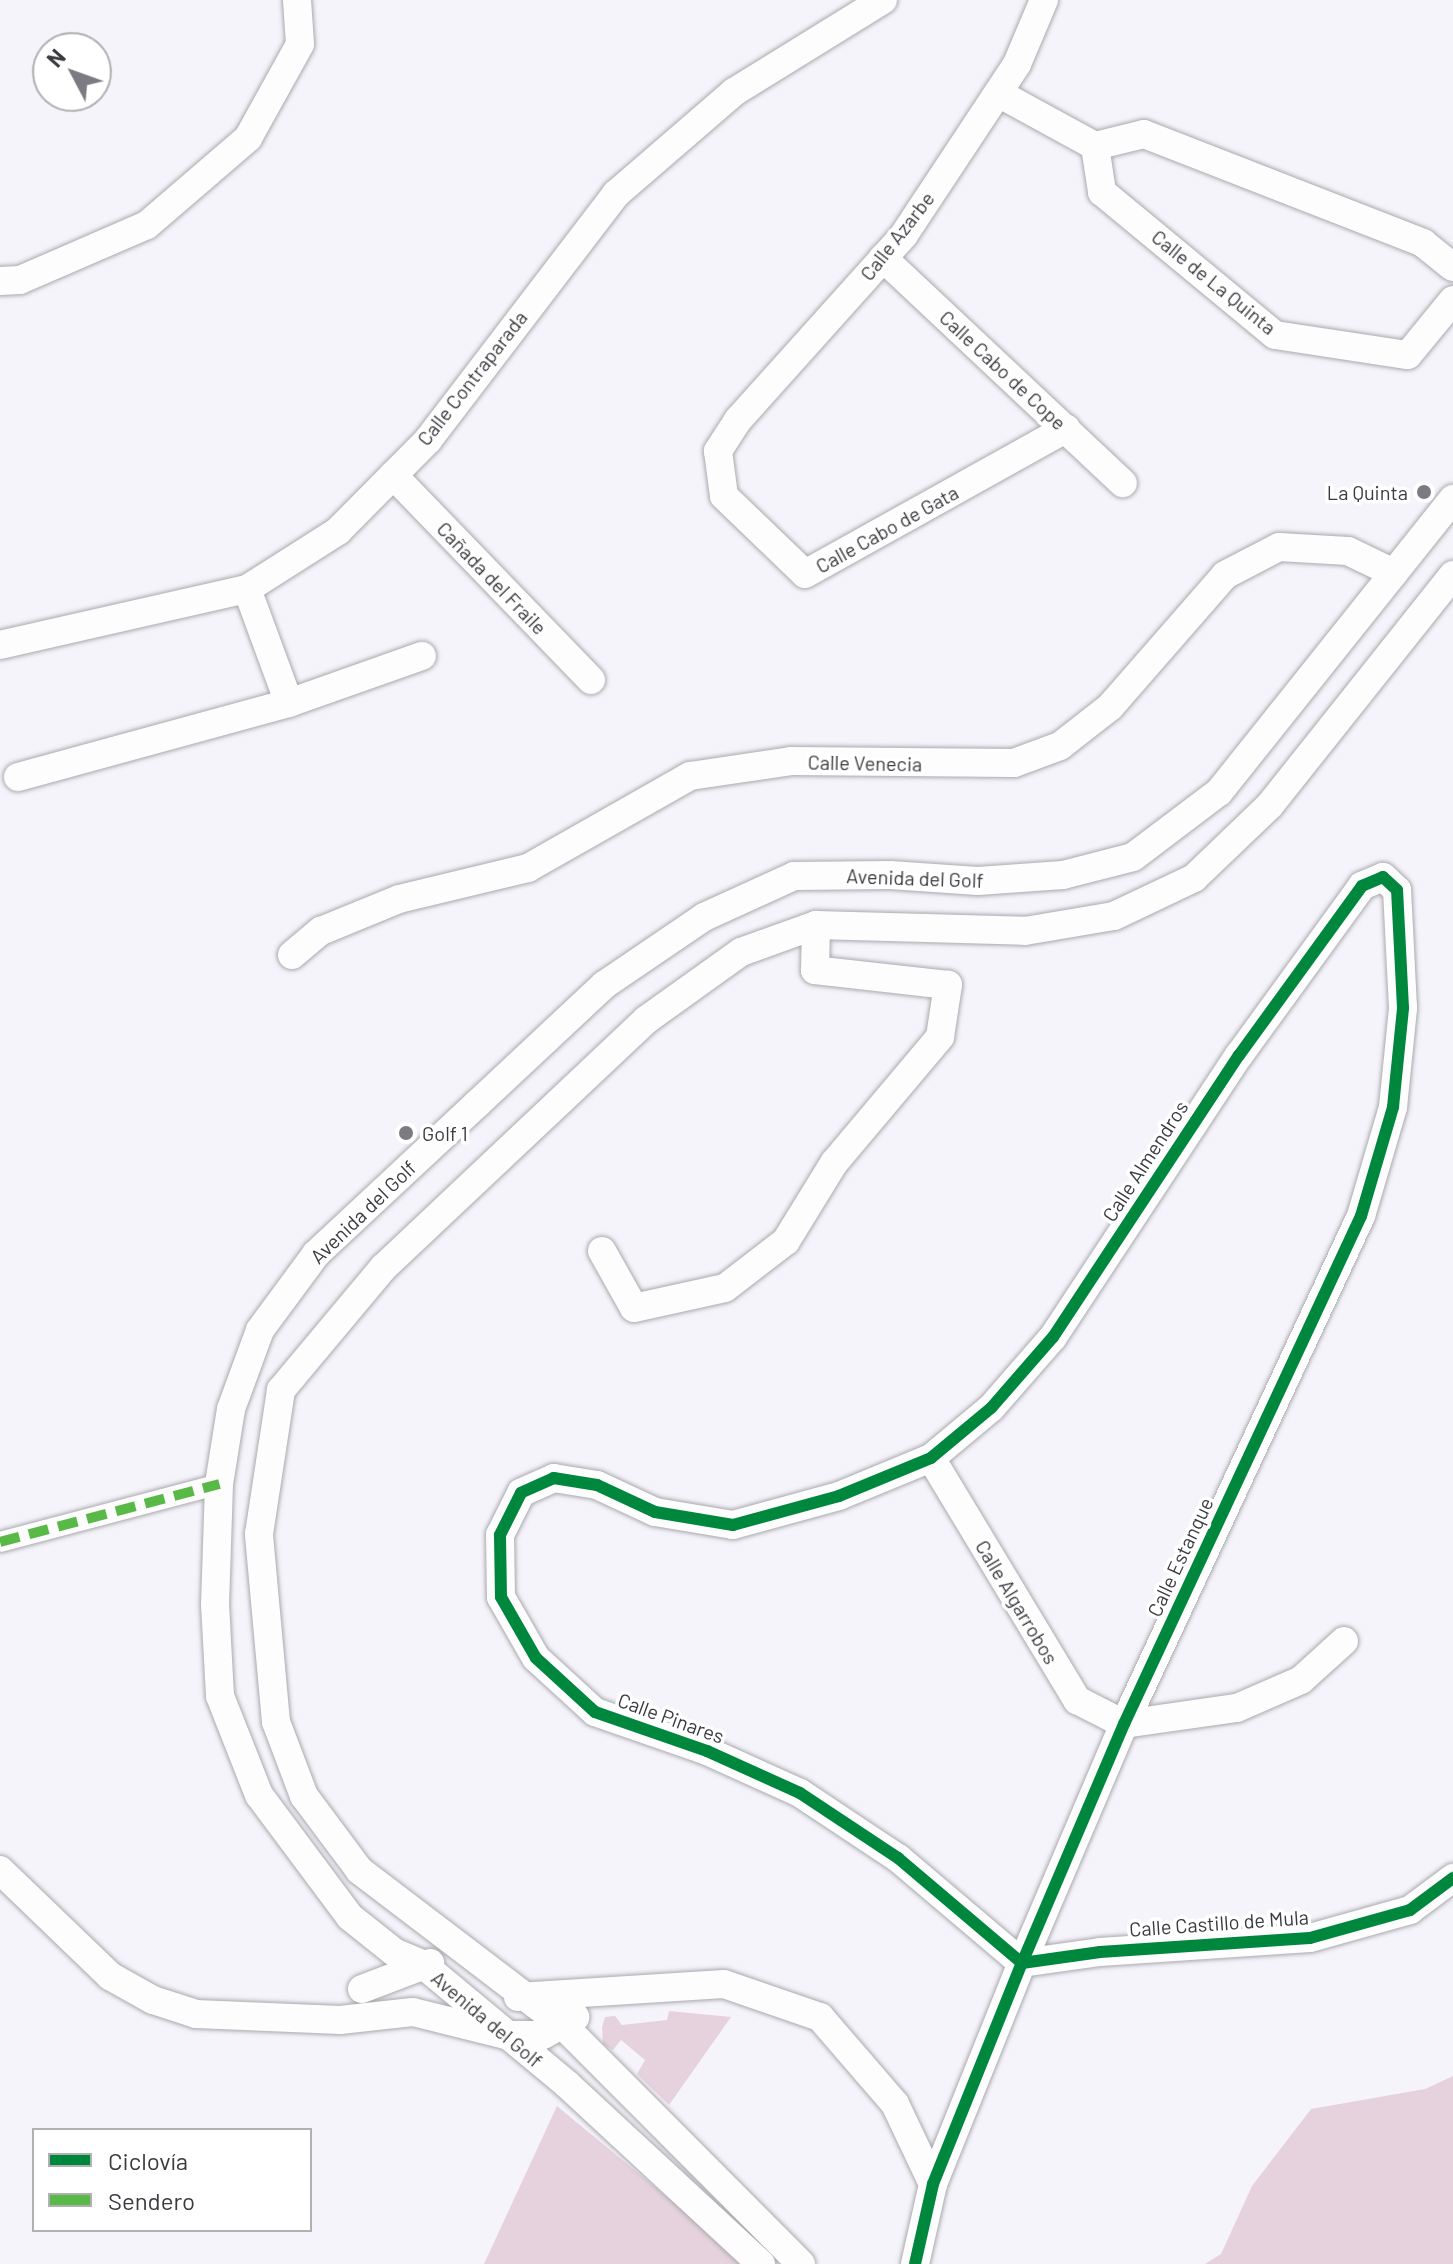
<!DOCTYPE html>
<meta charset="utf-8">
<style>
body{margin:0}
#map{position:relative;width:1453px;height:2264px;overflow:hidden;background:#f6f4fb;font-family:Barlow,sans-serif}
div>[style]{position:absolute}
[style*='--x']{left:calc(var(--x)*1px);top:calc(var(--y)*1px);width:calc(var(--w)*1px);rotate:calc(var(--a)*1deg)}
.green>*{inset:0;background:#e6d2dc}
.roads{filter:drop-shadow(0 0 2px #aaa9ae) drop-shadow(0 0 2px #aaa9ae)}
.pedestrian>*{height:20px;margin:-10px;padding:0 10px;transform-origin:10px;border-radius:10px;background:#fefdfe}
.minor>*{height:28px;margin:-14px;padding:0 14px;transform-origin:14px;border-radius:14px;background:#fefdfe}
.quiet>*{height:10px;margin-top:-5px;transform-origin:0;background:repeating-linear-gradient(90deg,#58b947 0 20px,transparent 0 30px)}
.cycleway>*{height:12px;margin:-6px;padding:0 6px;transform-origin:6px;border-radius:6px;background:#00873e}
.dots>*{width:22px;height:22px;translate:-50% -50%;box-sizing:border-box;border:4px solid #fff;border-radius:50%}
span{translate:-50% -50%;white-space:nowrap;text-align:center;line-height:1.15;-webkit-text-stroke:7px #fff;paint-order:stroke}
.street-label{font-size:20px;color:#3b3a3f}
.poi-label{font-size:20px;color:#3b3a3f}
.right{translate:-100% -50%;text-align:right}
.left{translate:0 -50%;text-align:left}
.legend{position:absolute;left:32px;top:2128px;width:280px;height:104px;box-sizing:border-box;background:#fff;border:2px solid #b1b0b2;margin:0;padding:10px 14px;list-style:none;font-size:24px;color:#3b3a3f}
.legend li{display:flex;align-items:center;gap:16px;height:40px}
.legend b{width:40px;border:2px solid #b1b0b2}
.north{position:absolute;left:32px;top:32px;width:80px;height:80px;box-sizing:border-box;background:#fff;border:2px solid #b1b0b2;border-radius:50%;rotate:311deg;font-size:22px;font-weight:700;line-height:32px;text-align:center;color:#3b3a3f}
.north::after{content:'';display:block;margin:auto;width:28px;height:36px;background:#7c7b81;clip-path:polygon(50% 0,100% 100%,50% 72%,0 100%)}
</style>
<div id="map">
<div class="green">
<i style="clip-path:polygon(669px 2011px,731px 2017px,669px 2105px,637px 2074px,645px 2060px,621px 2040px,613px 2050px,603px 2044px,602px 2027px,605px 2017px,615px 2016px,622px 2025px,667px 2020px)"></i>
<i style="clip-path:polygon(1453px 2076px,1453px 2264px,1205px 2264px,1221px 2254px,1252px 2186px,1311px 2109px,1425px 2089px)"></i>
<i style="clip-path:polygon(557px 2106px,748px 2264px,484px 2264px)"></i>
</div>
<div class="roads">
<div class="pedestrian">
<i style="--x:0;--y:1542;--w:227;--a:-14.8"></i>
</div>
<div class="minor">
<i style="--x:1044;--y:0;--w:69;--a:112.9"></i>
<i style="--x:1017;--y:64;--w:205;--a:123.5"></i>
<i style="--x:904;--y:235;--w:249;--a:131.9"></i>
<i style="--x:738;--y:420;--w:37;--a:123"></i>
<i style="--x:718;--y:451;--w:45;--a:82.4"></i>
<i style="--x:724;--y:496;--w:112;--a:43.9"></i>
<i style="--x:805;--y:574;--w:299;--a:-29.1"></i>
<i style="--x:998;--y:93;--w:111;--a:28.7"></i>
<i style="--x:1095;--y:146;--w:50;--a:-13.8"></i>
<i style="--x:1144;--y:134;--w:300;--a:21.3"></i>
<i style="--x:1423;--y:243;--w:38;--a:39"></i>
<i style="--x:1095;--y:146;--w:47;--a:81.3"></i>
<i style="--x:1102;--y:192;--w:224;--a:39.6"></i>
<i style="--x:1275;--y:335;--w:134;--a:8.6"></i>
<i style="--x:1408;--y:355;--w:71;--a:-50.7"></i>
<i style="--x:883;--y:258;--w:329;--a:43.2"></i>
<i style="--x:0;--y:281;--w:20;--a:-3"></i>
<i style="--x:20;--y:280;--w:138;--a:-23.4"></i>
<i style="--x:147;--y:225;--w:133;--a:-40.7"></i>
<i style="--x:248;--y:138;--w:107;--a:-61"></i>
<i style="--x:300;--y:44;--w:44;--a:-93.9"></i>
<i style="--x:393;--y:475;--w:285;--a:46"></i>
<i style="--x:247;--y:589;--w:121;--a:69.8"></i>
<i style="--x:0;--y:645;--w:253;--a:-12.8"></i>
<i style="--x:247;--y:589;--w:108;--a:-32.5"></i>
<i style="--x:338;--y:531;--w:128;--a:-45.3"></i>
<i style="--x:428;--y:440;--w:310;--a:-52.6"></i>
<i style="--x:616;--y:194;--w:156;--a:-40.8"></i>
<i style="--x:734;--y:92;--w:175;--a:-31.7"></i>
<i style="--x:18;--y:777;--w:281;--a:-15.3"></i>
<i style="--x:289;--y:703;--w:141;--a:-19.5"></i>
<i style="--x:292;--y:955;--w:38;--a:-40"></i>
<i style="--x:321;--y:931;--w:84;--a:-22.3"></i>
<i style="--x:399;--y:899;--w:133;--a:-13.5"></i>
<i style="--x:528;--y:868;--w:186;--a:-29.6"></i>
<i style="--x:690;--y:776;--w:102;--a:-8.4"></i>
<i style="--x:791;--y:761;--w:223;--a:0.5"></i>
<i style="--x:1014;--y:763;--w:49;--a:-20.3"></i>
<i style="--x:1060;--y:746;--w:63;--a:-38"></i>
<i style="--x:1110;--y:707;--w:175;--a:-48.9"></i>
<i style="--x:1225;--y:575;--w:61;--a:-27.4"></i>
<i style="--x:1279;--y:547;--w:69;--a:3.3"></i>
<i style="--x:1348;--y:551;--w:51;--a:25.6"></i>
<i style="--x:602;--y:1251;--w:65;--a:60.7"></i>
<i style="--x:634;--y:1308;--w:93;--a:-12.4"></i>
<i style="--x:725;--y:1288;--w:77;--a:-37.6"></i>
<i style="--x:786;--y:1241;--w:92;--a:-58.4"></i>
<i style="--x:834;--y:1163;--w:165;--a:-49.9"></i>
<i style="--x:940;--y:1037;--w:53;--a:-81.3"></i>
<i style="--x:948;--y:985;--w:134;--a:-173.6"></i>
<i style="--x:815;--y:970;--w:45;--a:-88.7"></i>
<i style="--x:931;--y:1458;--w:283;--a:58.9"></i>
<i style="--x:1077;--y:1700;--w:53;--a:27.1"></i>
<i style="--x:1124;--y:1724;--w:114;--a:-8.1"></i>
<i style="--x:1237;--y:1708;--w:70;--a:-23.6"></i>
<i style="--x:1301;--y:1680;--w:58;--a:-42.2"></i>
<i style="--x:0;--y:1870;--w:153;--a:43.9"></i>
<i style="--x:110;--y:1976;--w:49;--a:29.2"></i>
<i style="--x:153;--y:2000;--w:45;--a:18"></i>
<i style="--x:196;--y:2014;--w:144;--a:2.4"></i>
<i style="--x:340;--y:2020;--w:73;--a:-6.3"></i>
<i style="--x:413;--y:2012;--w:96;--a:13.9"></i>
<i style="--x:506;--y:2035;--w:37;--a:0"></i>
<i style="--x:543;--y:2035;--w:37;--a:-29"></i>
<i style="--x:362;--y:1989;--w:73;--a:-20.9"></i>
<i style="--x:518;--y:1997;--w:206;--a:-3.6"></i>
<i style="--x:724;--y:1984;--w:102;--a:19"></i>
<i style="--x:820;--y:2017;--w:115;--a:49.2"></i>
<i style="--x:895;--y:2104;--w:89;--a:64.6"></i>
<i style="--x:761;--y:2264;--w:263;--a:-137.2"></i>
<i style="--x:568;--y:2085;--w:190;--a:-140.3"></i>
<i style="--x:422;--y:1964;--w:30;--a:-157"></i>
<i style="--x:394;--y:1952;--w:56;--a:-141.5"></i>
<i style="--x:350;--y:1917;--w:152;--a:-126.7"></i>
<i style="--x:259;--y:1795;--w:106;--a:-111.5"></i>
<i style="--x:220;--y:1696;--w:91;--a:-93.1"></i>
<i style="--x:215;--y:1605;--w:121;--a:-88.1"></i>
<i style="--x:219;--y:1484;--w:76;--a:-80.9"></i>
<i style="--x:231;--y:1409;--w:84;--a:-69.8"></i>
<i style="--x:260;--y:1330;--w:94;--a:-53.6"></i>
<i style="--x:316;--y:1254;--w:220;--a:-43"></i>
<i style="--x:477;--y:1104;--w:174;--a:-43.1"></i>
<i style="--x:604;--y:985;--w:121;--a:-34.2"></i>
<i style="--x:704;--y:917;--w:99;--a:-24.5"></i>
<i style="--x:794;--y:876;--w:96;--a:-0.6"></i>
<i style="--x:890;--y:875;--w:88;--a:3.9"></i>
<i style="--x:978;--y:881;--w:85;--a:-4"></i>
<i style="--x:1063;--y:875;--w:72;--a:-14.4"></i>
<i style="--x:1133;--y:857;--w:108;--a:-37.1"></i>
<i style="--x:1219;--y:792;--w:375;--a:-51.4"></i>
<i style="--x:801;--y:2264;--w:334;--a:-134.9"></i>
<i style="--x:565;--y:2027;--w:258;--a:-142.7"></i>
<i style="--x:360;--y:1871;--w:94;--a:-126.7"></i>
<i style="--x:304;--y:1796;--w:79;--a:-110.7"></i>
<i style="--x:276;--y:1722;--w:189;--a:-95.2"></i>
<i style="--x:259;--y:1534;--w:146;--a:-81.3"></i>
<i style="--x:281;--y:1390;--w:160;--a:-50.1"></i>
<i style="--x:384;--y:1267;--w:360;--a:-43.3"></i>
<i style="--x:646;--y:1020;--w:117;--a:-35.6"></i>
<i style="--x:741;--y:952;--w:80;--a:-19.8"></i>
<i style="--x:816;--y:925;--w:209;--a:1.6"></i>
<i style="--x:1025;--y:931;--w:90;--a:-9.6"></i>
<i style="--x:1114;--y:916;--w:89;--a:-25.4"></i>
<i style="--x:1194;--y:878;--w:105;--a:-43.8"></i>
<i style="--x:1270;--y:805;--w:294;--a:-51.5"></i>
<i style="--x:915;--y:2264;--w:82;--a:-77.3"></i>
<i style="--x:933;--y:2184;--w:238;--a:-68.1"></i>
<i style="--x:1022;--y:1963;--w:260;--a:-66.9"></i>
<i style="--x:1124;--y:1724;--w:561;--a:-64.99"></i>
<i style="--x:1361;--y:1216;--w:114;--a:-73.6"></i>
<i style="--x:1393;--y:1107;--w:100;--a:-84.2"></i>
<i style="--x:1403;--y:1008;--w:118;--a:-92.9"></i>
<i style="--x:1397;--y:890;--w:19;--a:-137"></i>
<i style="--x:1383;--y:877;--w:23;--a:157"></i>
<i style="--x:1362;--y:886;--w:209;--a:126"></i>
<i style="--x:1239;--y:1055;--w:338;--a:123.4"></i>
<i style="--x:1053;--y:1337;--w:94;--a:131.1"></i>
<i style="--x:991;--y:1408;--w:78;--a:140.2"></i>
<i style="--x:931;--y:1458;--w:100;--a:157.6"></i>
<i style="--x:839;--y:1496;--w:110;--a:164.7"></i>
<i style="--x:733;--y:1525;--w:79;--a:-170.5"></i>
<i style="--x:655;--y:1512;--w:64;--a:-155"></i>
<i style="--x:597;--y:1485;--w:44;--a:-170.8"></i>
<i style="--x:554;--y:1478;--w:36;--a:156"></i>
<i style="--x:521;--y:1493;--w:47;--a:116.6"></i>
<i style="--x:500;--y:1535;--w:62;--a:89.1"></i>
<i style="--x:501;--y:1597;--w:70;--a:60.2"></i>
<i style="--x:536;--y:1658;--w:80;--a:42.5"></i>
<i style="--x:595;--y:1712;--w:119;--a:19.2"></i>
<i style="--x:707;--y:1751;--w:102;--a:24.3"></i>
<i style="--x:800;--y:1793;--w:118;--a:33.6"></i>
<i style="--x:898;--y:1858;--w:162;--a:40.3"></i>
<i style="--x:1022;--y:1963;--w:79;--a:-8"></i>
<i style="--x:1100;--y:1952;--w:210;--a:-3.8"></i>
<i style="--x:1310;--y:1938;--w:104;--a:-15.6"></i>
<i style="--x:1410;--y:1910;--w:54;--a:-36.7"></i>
</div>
</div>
<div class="quiet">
<i style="--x:0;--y:1542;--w:227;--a:-14.8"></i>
</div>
<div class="cycleway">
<i style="--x:915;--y:2264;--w:82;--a:-77.3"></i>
<i style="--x:933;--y:2184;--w:238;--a:-68.1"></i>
<i style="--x:1022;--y:1963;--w:260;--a:-66.9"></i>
<i style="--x:1124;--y:1724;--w:561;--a:-64.99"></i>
<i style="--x:1361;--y:1216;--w:114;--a:-73.6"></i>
<i style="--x:1393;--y:1107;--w:100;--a:-84.2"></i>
<i style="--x:1403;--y:1008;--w:118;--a:-92.9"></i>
<i style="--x:1397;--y:890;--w:19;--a:-137"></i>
<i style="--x:1383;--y:877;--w:23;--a:157"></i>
<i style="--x:1362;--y:886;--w:209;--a:126"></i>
<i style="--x:1239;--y:1055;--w:338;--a:123.4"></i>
<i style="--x:1053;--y:1337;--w:94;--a:131.1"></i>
<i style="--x:991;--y:1408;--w:78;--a:140.2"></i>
<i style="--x:931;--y:1458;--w:100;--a:157.6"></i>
<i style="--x:839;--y:1496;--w:110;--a:164.7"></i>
<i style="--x:733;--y:1525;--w:79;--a:-170.5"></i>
<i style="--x:655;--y:1512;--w:64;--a:-155"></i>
<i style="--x:597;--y:1485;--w:44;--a:-170.8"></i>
<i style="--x:554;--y:1478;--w:36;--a:156"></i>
<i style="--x:521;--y:1493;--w:47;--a:116.6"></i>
<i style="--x:500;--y:1535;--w:62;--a:89.1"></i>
<i style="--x:501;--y:1597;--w:70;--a:60.2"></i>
<i style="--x:536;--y:1658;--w:80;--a:42.5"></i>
<i style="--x:595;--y:1712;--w:119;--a:19.2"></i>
<i style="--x:707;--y:1751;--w:102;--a:24.3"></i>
<i style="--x:800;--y:1793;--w:118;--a:33.6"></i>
<i style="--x:898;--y:1858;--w:162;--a:40.3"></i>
<i style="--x:1022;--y:1963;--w:79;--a:-8"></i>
<i style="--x:1100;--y:1952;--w:210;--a:-3.8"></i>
<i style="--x:1310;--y:1938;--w:104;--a:-15.6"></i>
<i style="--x:1410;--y:1910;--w:54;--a:-36.7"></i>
</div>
<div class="dots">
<i style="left:1424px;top:492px;background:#7c7b81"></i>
<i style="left:406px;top:1133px;background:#7c7b81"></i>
</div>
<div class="street-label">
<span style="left:897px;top:236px;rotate:-52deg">Calle Azarbe</span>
<span style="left:1214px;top:282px;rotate:39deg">Calle de La Quinta</span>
<span style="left:1003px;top:370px;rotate:43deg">Calle Cabo de Cope</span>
<span style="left:472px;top:378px;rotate:-52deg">Calle Contraparada</span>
<span style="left:887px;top:529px;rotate:-29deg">Calle Cabo de Gata</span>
<span style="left:492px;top:578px;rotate:46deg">Cañada del Fraile</span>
<span style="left:865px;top:763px;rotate:1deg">Calle Venecia</span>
<span style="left:915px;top:878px;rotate:2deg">Avenida del Golf</span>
<span style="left:1145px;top:1161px;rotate:-57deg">Calle Almendros</span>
<span style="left:363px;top:1212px;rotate:-44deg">Avenida del Golf</span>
<span style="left:1180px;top:1557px;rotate:-65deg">Calle Estanque</span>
<span style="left:1017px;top:1602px;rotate:59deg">Calle Algarrobos</span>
<span style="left:671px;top:1718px;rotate:20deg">Calle Pinares</span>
<span style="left:1219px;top:1923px;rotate:-4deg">Calle Castillo de Mula</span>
<span style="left:487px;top:2019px;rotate:40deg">Avenida del Golf</span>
</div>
<div class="poi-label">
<span class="right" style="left:1408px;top:492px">La Quinta</span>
<span class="left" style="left:422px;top:1133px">Golf 1</span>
</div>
<ul class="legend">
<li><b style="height:10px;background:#00873e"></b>Ciclovía</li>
<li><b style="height:10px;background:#58b947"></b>Sendero</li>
</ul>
<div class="north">N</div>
</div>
